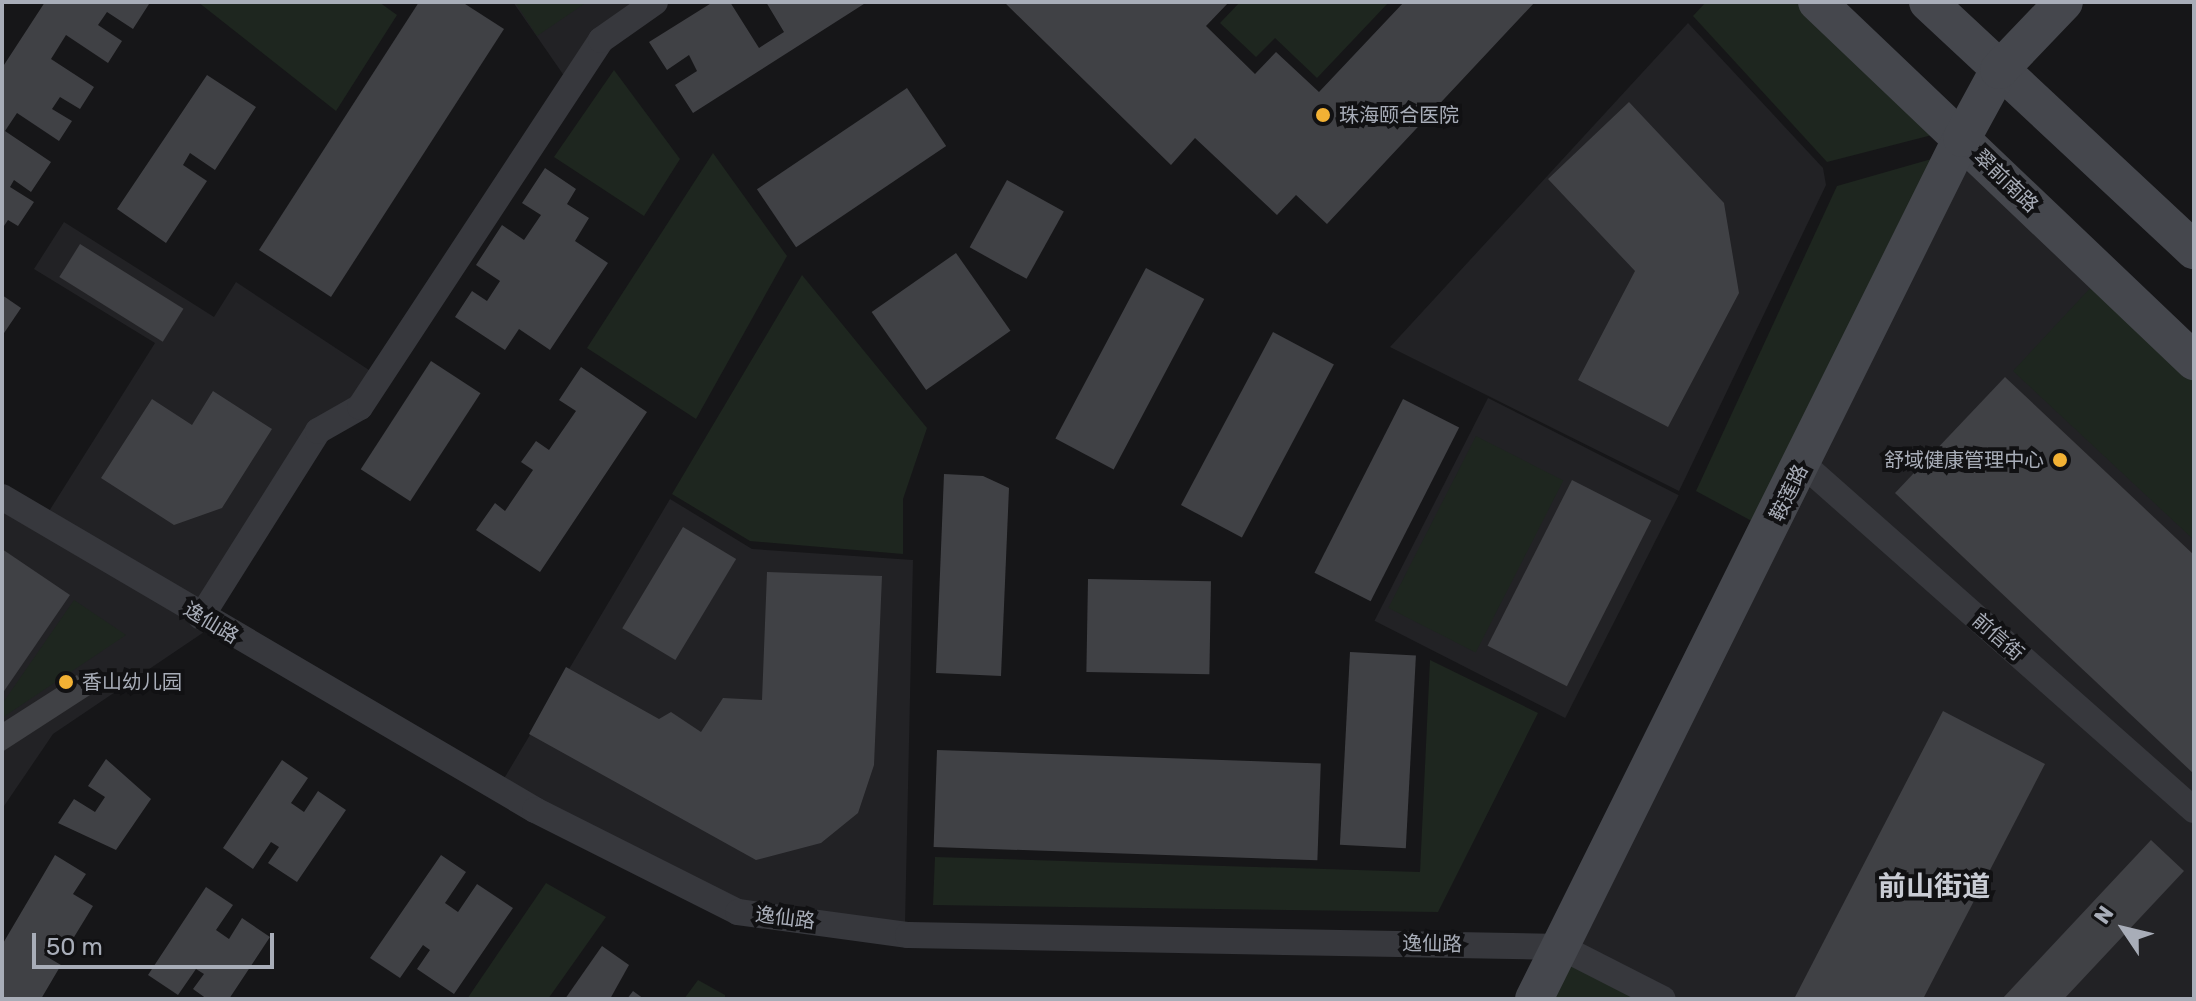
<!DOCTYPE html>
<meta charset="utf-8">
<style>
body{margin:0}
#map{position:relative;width:2196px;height:1001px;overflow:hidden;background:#161618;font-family:Rubik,"Noto Sans SC",sans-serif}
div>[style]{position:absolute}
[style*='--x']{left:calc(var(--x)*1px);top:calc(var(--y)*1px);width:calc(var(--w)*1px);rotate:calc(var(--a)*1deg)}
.built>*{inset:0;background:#222225;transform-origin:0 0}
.green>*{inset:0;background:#1e261f;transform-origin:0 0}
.building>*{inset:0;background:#404145;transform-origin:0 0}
.street>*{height:26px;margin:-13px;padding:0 13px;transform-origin:13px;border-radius:13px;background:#37383d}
.secondary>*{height:38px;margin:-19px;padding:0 19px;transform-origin:19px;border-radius:19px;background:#45474d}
.dots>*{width:22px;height:22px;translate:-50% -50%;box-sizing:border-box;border:4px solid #111113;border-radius:50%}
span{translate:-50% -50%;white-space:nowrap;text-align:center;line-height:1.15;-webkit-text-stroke:8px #111113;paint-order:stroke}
.poi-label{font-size:20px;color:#a8adb8}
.left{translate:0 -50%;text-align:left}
.right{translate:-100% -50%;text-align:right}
.street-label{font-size:20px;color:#a8adb8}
.district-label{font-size:28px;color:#c9ccd4;font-weight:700}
.frame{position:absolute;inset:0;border:4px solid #a8adb8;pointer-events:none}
.north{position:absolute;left:2084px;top:889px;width:80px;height:80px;-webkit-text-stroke:6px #111113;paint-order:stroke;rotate:305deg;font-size:22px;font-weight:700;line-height:32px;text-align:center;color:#a8adb8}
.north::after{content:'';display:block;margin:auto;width:28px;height:36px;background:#a8adb8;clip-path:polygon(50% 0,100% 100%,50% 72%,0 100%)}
.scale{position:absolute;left:32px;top:933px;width:242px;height:36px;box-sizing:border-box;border:4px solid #a8adb8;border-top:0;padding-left:10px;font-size:24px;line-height:28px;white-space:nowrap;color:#a8adb8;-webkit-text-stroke:6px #111113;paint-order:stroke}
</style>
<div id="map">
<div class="built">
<i style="clip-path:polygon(513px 2px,644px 2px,567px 80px)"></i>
<i style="clip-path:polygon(1688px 23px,1823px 168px,1826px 185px,1679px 491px,1390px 347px)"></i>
<i style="clip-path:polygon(1962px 141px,2194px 366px,2194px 807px,1806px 464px)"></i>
<i style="clip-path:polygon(64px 222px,214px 317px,236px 282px,375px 374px,200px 606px,46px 516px,155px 343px,34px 269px)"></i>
<i style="left:1488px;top:398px;width:214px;height:250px;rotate:27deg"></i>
<i style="clip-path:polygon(1804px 469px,2194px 815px,2194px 999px,1669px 999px,1564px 945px)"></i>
<i style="clip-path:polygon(670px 499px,752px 549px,913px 560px,905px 925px,738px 908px,502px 782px)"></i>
<i style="clip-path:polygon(2px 506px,207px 630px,53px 734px,2px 809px)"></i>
</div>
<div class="green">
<i style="clip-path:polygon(198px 2px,379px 2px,397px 15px,336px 111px)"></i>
<i style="clip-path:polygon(515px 2px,587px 2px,537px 36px)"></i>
<i style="clip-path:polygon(1240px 2px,1389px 2px,1317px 78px,1275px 38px,1256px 57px,1220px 23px)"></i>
<i style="clip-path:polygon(1706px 2px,1800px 2px,1936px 134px,1827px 162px,1693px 16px)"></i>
<i style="clip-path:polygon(614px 70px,680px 159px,644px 216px,554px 157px)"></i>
<i style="clip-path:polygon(713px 153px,787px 256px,696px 419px,587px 348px)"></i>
<i style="clip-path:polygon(1942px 156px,1761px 526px,1696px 491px,1837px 186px)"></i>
<i style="clip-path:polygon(802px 275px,927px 428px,903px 499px,903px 554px,750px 541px,672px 494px)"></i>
<i style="clip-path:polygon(2093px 285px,2194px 380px,2194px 540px,2013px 371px)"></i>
<i style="left:1476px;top:436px;width:98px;height:193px;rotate:27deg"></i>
<i style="clip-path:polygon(74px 600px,126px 635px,2px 718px,2px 704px)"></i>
<i style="clip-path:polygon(1430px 660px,1538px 713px,1438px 912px,933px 905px,935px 857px,1420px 872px)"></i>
<i style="clip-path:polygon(546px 883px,606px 917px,548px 999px,467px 999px)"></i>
<i style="clip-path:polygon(1563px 951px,1642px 999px,1539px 999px)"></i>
<i style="clip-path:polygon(698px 980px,725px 995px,725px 999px,684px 999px)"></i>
</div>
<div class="building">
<i style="clip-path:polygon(45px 2px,149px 4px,133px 29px,107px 12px,98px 25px,122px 41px,108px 63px,66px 35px,51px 59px,94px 87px,80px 109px,60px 97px,52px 109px,72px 121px,59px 141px,17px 113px,5px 131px,51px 162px,31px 192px,14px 180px,10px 187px,34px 202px,18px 226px,8px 220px,2px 229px,2px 68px)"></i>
<i style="clip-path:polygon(419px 2px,462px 2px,504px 29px,331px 297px,259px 250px)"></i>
<i style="clip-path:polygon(713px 2px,730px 2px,759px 48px,784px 32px,766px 2px,867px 2px,693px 113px,675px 85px,697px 71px,689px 55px,667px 70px,649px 42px)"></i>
<i style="clip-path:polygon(1004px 2px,1229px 2px,1206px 26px,1255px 74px,1276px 52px,1319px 92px,1404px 2px,1535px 2px,1327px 224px,1296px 195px,1277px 215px,1195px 138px,1171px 165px)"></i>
<i style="clip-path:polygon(207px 75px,256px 107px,215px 170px,190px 153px,183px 165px,207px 181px,166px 243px,117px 209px)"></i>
<i style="left:907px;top:88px;width:70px;height:181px;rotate:56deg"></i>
<i style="clip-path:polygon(1629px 102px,1724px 203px,1739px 293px,1668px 427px,1578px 380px,1635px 271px,1548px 179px)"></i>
<i style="clip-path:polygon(545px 168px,576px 189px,567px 204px,589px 218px,575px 241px,608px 263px,550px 350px,519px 329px,505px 350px,455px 317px,472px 291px,487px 301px,500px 281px,476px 265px,502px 225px,524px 240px,541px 215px,522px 203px)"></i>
<i style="left:1007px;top:180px;width:65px;height:77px;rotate:29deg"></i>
<i style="left:80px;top:244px;width:122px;height:39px;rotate:32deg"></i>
<i style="left:956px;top:253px;width:95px;height:103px;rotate:55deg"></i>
<i style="left:1146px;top:268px;width:66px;height:193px;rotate:28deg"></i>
<i style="clip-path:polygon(2px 295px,21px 308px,2px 336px)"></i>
<i style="left:1273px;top:332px;width:69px;height:196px;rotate:28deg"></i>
<i style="left:431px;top:361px;width:59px;height:129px;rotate:33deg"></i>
<i style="clip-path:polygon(581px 367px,647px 412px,540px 572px,476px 530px,495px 503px,505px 511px,533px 470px,521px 462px,536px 441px,549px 450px,576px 411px,559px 400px)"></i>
<i style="clip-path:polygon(2005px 377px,2194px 555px,2194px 774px,1895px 493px)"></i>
<i style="clip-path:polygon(213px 391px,272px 429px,222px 508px,174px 525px,101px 478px,152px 399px,192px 425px)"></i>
<i style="left:1403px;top:399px;width:63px;height:195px;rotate:27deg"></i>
<i style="clip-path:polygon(944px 474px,983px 476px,1009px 488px,1001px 676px,936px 673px)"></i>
<i style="left:1572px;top:480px;width:89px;height:186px;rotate:27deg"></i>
<i style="left:683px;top:527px;width:62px;height:118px;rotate:31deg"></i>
<i style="clip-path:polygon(2px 549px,70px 595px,2px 694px)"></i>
<i style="clip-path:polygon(767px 572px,882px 576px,874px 765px,858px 813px,821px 843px,756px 860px,529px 734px,566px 667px,659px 719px,671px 712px,701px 732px,723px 698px,762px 700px)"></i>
<i style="left:1088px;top:579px;width:123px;height:93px;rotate:1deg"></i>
<i style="left:1350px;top:652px;width:66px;height:193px;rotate:3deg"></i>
<i style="clip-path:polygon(77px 675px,90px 695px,2px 752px,2px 723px)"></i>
<i style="clip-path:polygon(1943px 711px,2045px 764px,1923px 999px,1794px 999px)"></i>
<i style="left:937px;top:750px;width:384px;height:97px;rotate:2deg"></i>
<i style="clip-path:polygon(106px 759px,151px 799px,116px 850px,58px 823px,74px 799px,95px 812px,105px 797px,88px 786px)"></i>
<i style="clip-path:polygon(282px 760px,308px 778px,291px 803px,304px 812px,318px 791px,346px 810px,297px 882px,268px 863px,279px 847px,271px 842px,253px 869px,223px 848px)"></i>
<i style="clip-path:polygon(2151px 840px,2184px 871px,2064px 999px,2002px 999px)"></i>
<i style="clip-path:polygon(55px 855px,86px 874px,73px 894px,93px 906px,71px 942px,56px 934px,44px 955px,61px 965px,41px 999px,2px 999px,2px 945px)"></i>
<i style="clip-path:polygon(441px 855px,466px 872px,445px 903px,458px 912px,477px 884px,513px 908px,454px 994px,417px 969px,430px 950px,423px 945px,400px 978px,370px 958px)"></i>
<i style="clip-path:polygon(206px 887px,233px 905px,216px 930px,229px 939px,242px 918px,270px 937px,229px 999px,207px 999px,193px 989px,204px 974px,196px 969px,178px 995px,148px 975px)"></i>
<i style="clip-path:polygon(602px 946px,629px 965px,610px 999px,565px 999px)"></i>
<i style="clip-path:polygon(633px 991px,644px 999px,627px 999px)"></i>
</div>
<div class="street">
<i style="--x:1803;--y:464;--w:522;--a:41.51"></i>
<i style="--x:2;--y:497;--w:618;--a:30.42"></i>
<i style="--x:535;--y:810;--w:227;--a:26.7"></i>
<i style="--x:738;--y:912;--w:172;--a:7.7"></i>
<i style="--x:908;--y:935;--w:653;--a:1.05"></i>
<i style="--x:1561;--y:947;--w:114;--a:27"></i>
<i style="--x:201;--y:617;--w:220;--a:-57.8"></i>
<i style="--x:318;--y:431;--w:48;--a:-29.7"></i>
<i style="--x:360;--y:407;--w:439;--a:-56.7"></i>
<i style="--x:601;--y:40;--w:66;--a:-35.1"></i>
</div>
<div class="secondary">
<i style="--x:1817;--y:2;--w:521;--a:43.6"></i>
<i style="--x:1928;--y:2;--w:364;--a:43"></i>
<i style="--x:1534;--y:999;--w:962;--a:-63.57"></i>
<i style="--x:1962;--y:138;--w:77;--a:-61.4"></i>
<i style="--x:1999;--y:70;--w:94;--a:-46.3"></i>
</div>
<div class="dots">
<i style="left:1323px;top:115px;background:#f2b134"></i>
<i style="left:2060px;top:460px;background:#f2b134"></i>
<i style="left:66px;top:682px;background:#f2b134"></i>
</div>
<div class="poi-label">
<span class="left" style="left:1339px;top:115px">珠海颐合医院</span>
<span class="right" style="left:2044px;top:460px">舒域健康管理中心</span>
<span class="left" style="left:82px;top:682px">香山幼儿园</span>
</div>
<div class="street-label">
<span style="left:2006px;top:181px;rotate:44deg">翠前南路</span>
<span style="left:1789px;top:493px;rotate:-64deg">鞍莲路</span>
<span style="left:211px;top:623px;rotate:31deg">逸仙路</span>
<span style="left:1998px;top:637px;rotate:41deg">前信街</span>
<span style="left:785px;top:918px;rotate:7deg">逸仙路</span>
<span style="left:1432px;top:944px;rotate:1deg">逸仙路</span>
</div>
<div class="district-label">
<span style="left:1934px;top:887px">前山街道</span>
</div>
<div class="frame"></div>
<div class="north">N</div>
<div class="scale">50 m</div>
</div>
